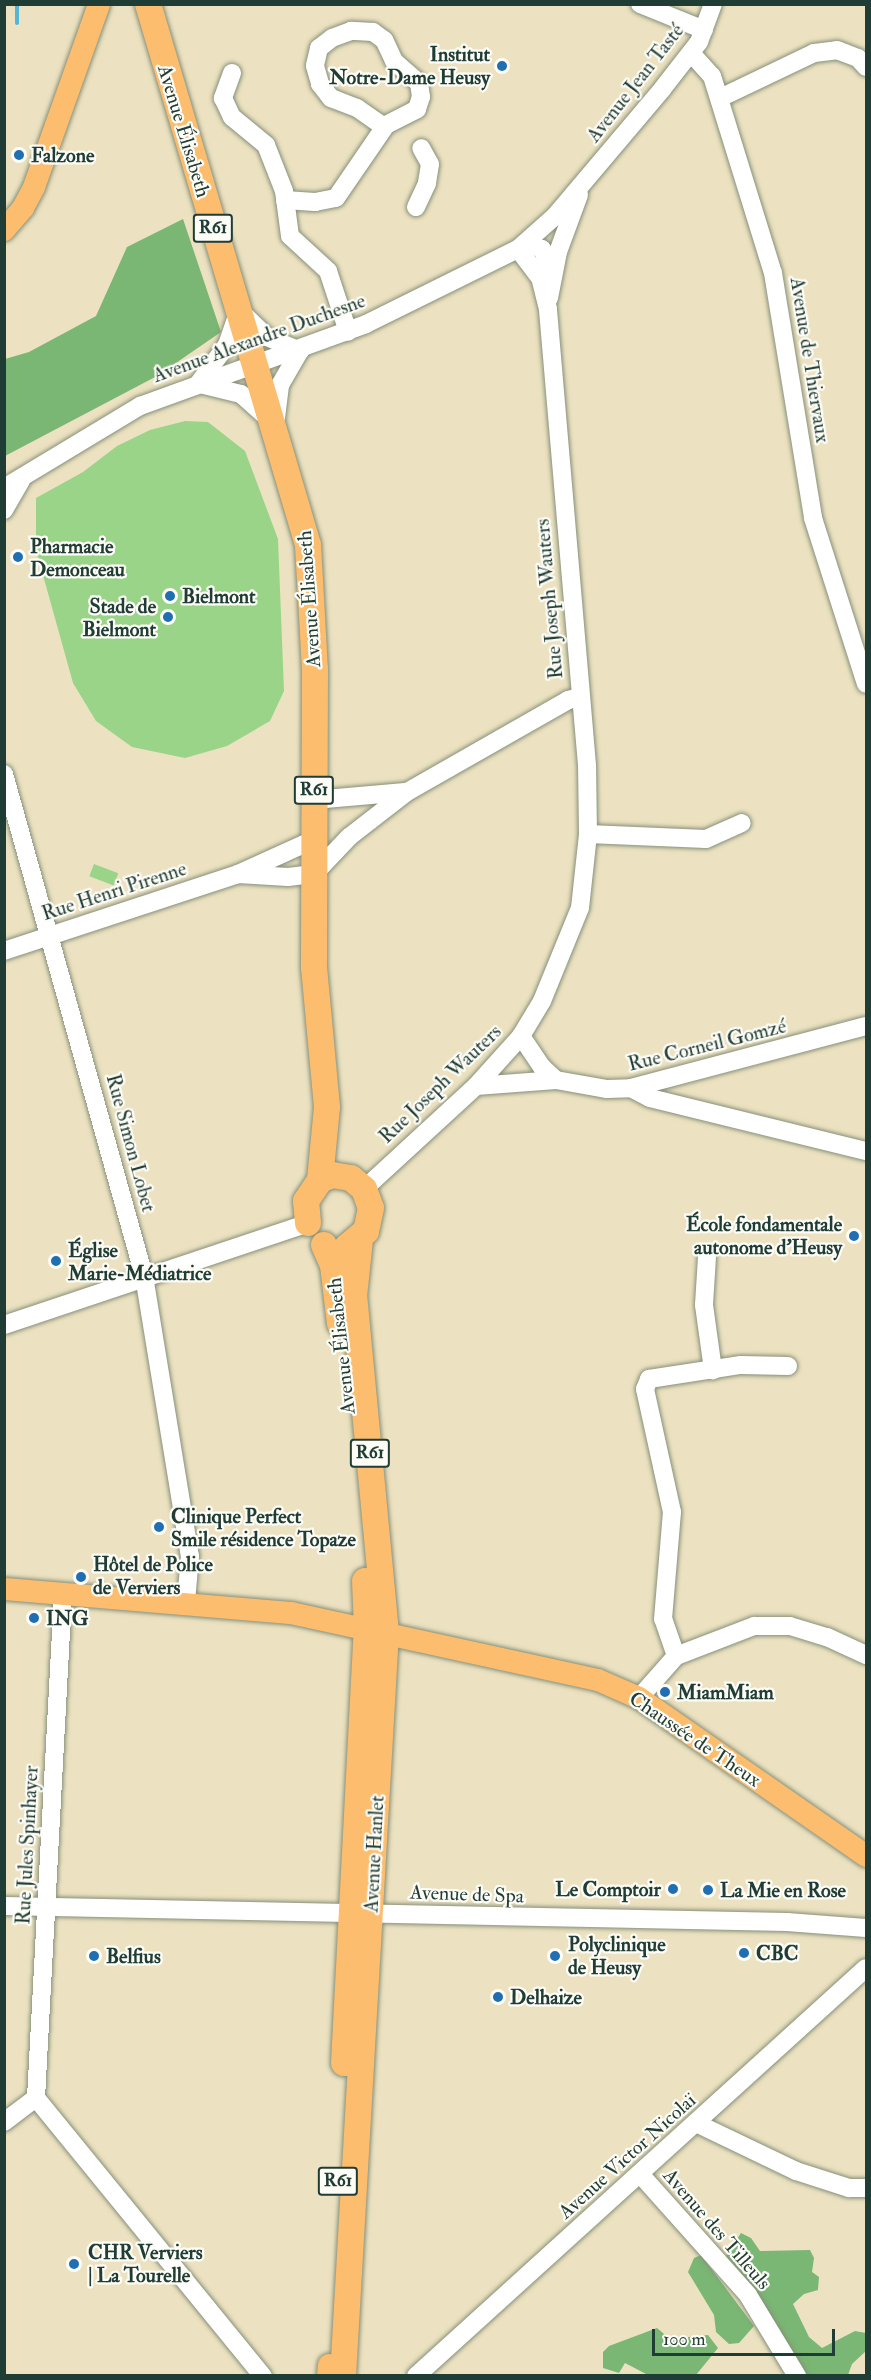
<!DOCTYPE html>
<meta charset="utf-8">
<style>
body{margin:0}
#map{position:relative;width:871px;height:2380px;overflow:hidden;background:#ece2c1;font-family:"IM FELL Double Pica",serif}
div>[style]{position:absolute}
[style*='--x']{left:calc(var(--x)*1px);top:calc(var(--y)*1px);width:calc(var(--w)*1px);rotate:calc(var(--a)*1deg)}
.green>*{inset:0;background:#99d488;transform-origin:0 0}
.forest>*{inset:0;background:#7ab674}
.stream>*{height:4px;margin:-2px;padding:0 2px;transform-origin:2px;border-radius:2px;background:#55b5d4}
.roads{filter:drop-shadow(0 0 2px #86907a) drop-shadow(0 0 2px #86907a)}
.minor>*{height:18px;margin:-9px;padding:0 9px;transform-origin:9px;border-radius:9px;background:#fff}
.major>*{height:22px;margin:-11px;padding:0 11px;transform-origin:11px;border-radius:11px;background:#fcbd6f}
.highway>*{height:26px;margin:-13px;padding:0 13px;transform-origin:13px;border-radius:13px;background:#fcbd6f}
.dots>*{width:16px;height:16px;translate:-50% -50%;box-sizing:border-box;border:3px solid #fdfcf7;border-radius:50%}
span{translate:-50% -50%;white-space:nowrap;text-align:center;line-height:1.15;-webkit-text-stroke:4.5px #fdfcf7;paint-order:stroke}
.shield-label span{padding:2px 4px;background:#fdfcf7;border:2px solid;border-radius:4px;-webkit-text-stroke-width:0}
.shield-label{font-size:18px;color:#1f3d34;font-weight:700}
.poi-label{font-size:20px;color:#1f3d34;font-weight:700}
.right{translate:-100% -50%;text-align:right}
.left{translate:0 -50%;text-align:left}
.street-label{font-size:20px;color:#1f3d34}
.frame{position:absolute;inset:0;border:6px solid #1f3d34;pointer-events:none}
.scale{position:absolute;left:652px;top:2329px;width:183px;height:27px;box-sizing:border-box;border:3px solid #1f3d34;border-top:0;padding-left:8px;font-size:18px;line-height:21px;white-space:nowrap;color:#1f3d34;-webkit-text-stroke:4px #fdfcf7;paint-order:stroke}
</style>
<div id="map">
<div class="green">
<i style="clip-path:polygon(185px 421px,208px 422px,245px 451px,278px 539px,284px 691px,270px 721px,227px 746px,185px 758px,132px 747px,96px 721px,73px 683px,36px 550px,36px 498px,83px 472px,117px 446px,150px 430px)"></i>
<i style="left:94px;top:864px;width:26px;height:13px;rotate:21deg"></i>
</div>
<div class="forest">
<i style="clip-path:polygon(183px 219px,221px 332px,157px 376px,5px 456px,5px 359px,29px 352px,96px 316px,127px 247px)"></i>
<i style="clip-path:polygon(741px 2233px,751px 2238px,760px 2251px,810px 2250px,814px 2258px,812px 2272px,819px 2277px,818px 2290px,804px 2294px,793px 2304px,809px 2337px,822px 2348px,855px 2331px,866px 2333px,866px 2351px,852px 2364px,848px 2375px,808px 2375px,802px 2369px,751px 2285px,726px 2256px)"></i>
<i style="clip-path:polygon(701px 2255px,754px 2326px,739px 2343px,729px 2344px,716px 2332px,714px 2315px,688px 2272px,694px 2258px)"></i>
<i style="clip-path:polygon(657px 2328px,670px 2339px,708px 2335px,718px 2348px,696px 2375px,648px 2375px,625px 2363px,619px 2373px,603px 2368px,603px 2352px,609px 2346px)"></i>
</div>
<div class="stream">
<i style="--x:17;--y:23;--w:19;--a:-90"></i>
</div>
<div class="roads">
<div class="minor">
<i style="--x:640;--y:4;--w:69;--a:22.1"></i>
<i style="--x:691;--y:53;--w:31;--a:48"></i>
<i style="--x:712;--y:76;--w:206;--a:72.8"></i>
<i style="--x:773;--y:273;--w:248;--a:80.7"></i>
<i style="--x:813;--y:518;--w:174;--a:72.3"></i>
<i style="--x:232;--y:73;--w:27;--a:110"></i>
<i style="--x:223;--y:98;--w:21;--a:65"></i>
<i style="--x:232;--y:117;--w:44;--a:39.5"></i>
<i style="--x:266;--y:145;--w:49;--a:68.6"></i>
<i style="--x:284;--y:191;--w:45;--a:82.4"></i>
<i style="--x:290;--y:236;--w:52;--a:42.6"></i>
<i style="--x:328;--y:271;--w:64;--a:71.8"></i>
<i style="--x:720;--y:98;--w:104;--a:-25.6"></i>
<i style="--x:814;--y:53;--w:23;--a:-7"></i>
<i style="--x:837;--y:50;--w:22;--a:21"></i>
<i style="--x:858;--y:58;--w:12;--a:48"></i>
<i style="--x:285;--y:200;--w:30;--a:4"></i>
<i style="--x:315;--y:202;--w:21;--a:-11"></i>
<i style="--x:336;--y:198;--w:88;--a:-55.6"></i>
<i style="--x:386;--y:125;--w:35;--a:-27"></i>
<i style="--x:417;--y:109;--w:13;--a:-72"></i>
<i style="--x:421;--y:97;--w:14;--a:-98"></i>
<i style="--x:419;--y:83;--w:33;--a:-139"></i>
<i style="--x:394;--y:61;--w:23;--a:-115"></i>
<i style="--x:384;--y:40;--w:14;--a:-144"></i>
<i style="--x:373;--y:32;--w:22;--a:-177"></i>
<i style="--x:351;--y:31;--w:20;--a:160"></i>
<i style="--x:332;--y:38;--w:16;--a:142"></i>
<i style="--x:319;--y:48;--w:18;--a:103"></i>
<i style="--x:315;--y:66;--w:19;--a:74"></i>
<i style="--x:320;--y:84;--w:18;--a:52"></i>
<i style="--x:331;--y:98;--w:28;--a:21"></i>
<i style="--x:357;--y:108;--w:33;--a:35"></i>
<i style="--x:416;--y:207;--w:26;--a:-65"></i>
<i style="--x:427;--y:183;--w:19;--a:-81"></i>
<i style="--x:430;--y:164;--w:18;--a:-119"></i>
<i style="--x:527;--y:243;--w:16;--a:22"></i>
<i style="--x:542;--y:249;--w:26;--a:67"></i>
<i style="--x:549;--y:298;--w:47;--a:-78.9"></i>
<i style="--x:558;--y:252;--w:61;--a:-69.8"></i>
<i style="--x:198;--y:384;--w:49;--a:-53.4"></i>
<i style="--x:227;--y:345;--w:37;--a:-71"></i>
<i style="--x:239;--y:310;--w:39;--a:44"></i>
<i style="--x:267;--y:337;--w:36;--a:23"></i>
<i style="--x:200;--y:384;--w:42;--a:13.7"></i>
<i style="--x:241;--y:394;--w:38;--a:42"></i>
<i style="--x:276;--y:418;--w:33;--a:-83"></i>
<i style="--x:280;--y:385;--w:39;--a:-60"></i>
<i style="--x:4;--y:488;--w:159;--a:-31.1"></i>
<i style="--x:140;--y:406;--w:240;--a:-19.9"></i>
<i style="--x:366;--y:324;--w:169;--a:-26.3"></i>
<i style="--x:518;--y:249;--w:50;--a:-41.7"></i>
<i style="--x:555;--y:216;--w:167;--a:-49.8"></i>
<i style="--x:663;--y:88;--w:58;--a:-52"></i>
<i style="--x:699;--y:42;--w:40;--a:-69.8"></i>
<i style="--x:4;--y:510;--w:34;--a:-60"></i>
<i style="--x:4;--y:774;--w:521;--a:74.42"></i>
<i style="--x:144;--y:1276;--w:284;--a:80.7"></i>
<i style="--x:190;--y:1556;--w:46;--a:95"></i>
<i style="--x:314;--y:800;--w:91;--a:-5"></i>
<i style="--x:588;--y:834;--w:118;--a:2.4"></i>
<i style="--x:706;--y:839;--w:39;--a:-24"></i>
<i style="--x:238;--y:874;--w:50;--a:3.4"></i>
<i style="--x:288;--y:877;--w:26;--a:-7"></i>
<i style="--x:314;--y:874;--w:51;--a:-46.6"></i>
<i style="--x:349;--y:837;--w:73;--a:-37.8"></i>
<i style="--x:407;--y:792;--w:185;--a:-29.7"></i>
<i style="--x:568;--y:700;--w:12;--a:-14"></i>
<i style="--x:4;--y:951;--w:246;--a:-18.2"></i>
<i style="--x:238;--y:874;--w:82;--a:-24.4"></i>
<i style="--x:521;--y:1036;--w:37;--a:56"></i>
<i style="--x:542;--y:1067;--w:19;--a:43"></i>
<i style="--x:476;--y:1086;--w:80;--a:-4.3"></i>
<i style="--x:556;--y:1080;--w:52;--a:10"></i>
<i style="--x:607;--y:1089;--w:24;--a:-2"></i>
<i style="--x:631;--y:1088;--w:243;--a:-14.8"></i>
<i style="--x:631;--y:1088;--w:21;--a:28"></i>
<i style="--x:650;--y:1098;--w:222;--a:13.8"></i>
<i style="--x:364;--y:1189;--w:152;--a:-42.6"></i>
<i style="--x:476;--y:1086;--w:67;--a:-48"></i>
<i style="--x:521;--y:1036;--w:41;--a:-59"></i>
<i style="--x:542;--y:1001;--w:100;--a:-67.8"></i>
<i style="--x:580;--y:908;--w:74;--a:-83.8"></i>
<i style="--x:588;--y:834;--w:69;--a:-90.8"></i>
<i style="--x:587;--y:765;--w:458;--a:-94.9"></i>
<i style="--x:548;--y:309;--w:32;--a:-104"></i>
<i style="--x:540;--y:278;--w:36;--a:-127"></i>
<i style="--x:707;--y:1257;--w:48;--a:93.6"></i>
<i style="--x:704;--y:1305;--w:66;--a:82.1"></i>
<i style="--x:4;--y:1325;--w:321;--a:-18.5"></i>
<i style="--x:676;--y:1656;--w:39;--a:-109"></i>
<i style="--x:663;--y:1619;--w:107;--a:-85.2"></i>
<i style="--x:672;--y:1512;--w:126;--a:-102.4"></i>
<i style="--x:645;--y:1389;--w:11;--a:-68"></i>
<i style="--x:649;--y:1379;--w:93;--a:-8.7"></i>
<i style="--x:741;--y:1365;--w:47;--a:1.2"></i>
<i style="--x:639;--y:1698;--w:56;--a:-48.6"></i>
<i style="--x:676;--y:1656;--w:84;--a:-21"></i>
<i style="--x:754;--y:1626;--w:36;--a:0"></i>
<i style="--x:790;--y:1626;--w:39;--a:17"></i>
<i style="--x:827;--y:1637;--w:43;--a:24.8"></i>
<i style="--x:4;--y:1906;--w:783;--a:1.17"></i>
<i style="--x:787;--y:1922;--w:79;--a:4.3"></i>
<i style="--x:36;--y:2098;--w:505;--a:-86.93"></i>
<i style="--x:36;--y:2098;--w:359;--a:50.8"></i>
<i style="--x:4;--y:2122;--w:40;--a:-37"></i>
<i style="--x:698;--y:2124;--w:109;--a:25.6"></i>
<i style="--x:796;--y:2171;--w:56;--a:17.8"></i>
<i style="--x:849;--y:2188;--w:17;--a:0"></i>
<i style="--x:640;--y:2174;--w:162;--a:48.2"></i>
<i style="--x:748;--y:2295;--w:95;--a:58.8"></i>
<i style="--x:416;--y:2376;--w:607;--a:-42.2"></i>
</div>
<div class="major">
<i style="--x:4;--y:230;--w:29;--a:-49"></i>
<i style="--x:23;--y:208;--w:24;--a:-62"></i>
<i style="--x:34;--y:187;--w:194;--a:-70.4"></i>
<i style="--x:4;--y:1589;--w:288;--a:4.8"></i>
<i style="--x:291;--y:1613;--w:314;--a:12.3"></i>
<i style="--x:598;--y:1680;--w:45;--a:23.7"></i>
<i style="--x:639;--y:1698;--w:277;--a:34.8"></i>
<i style="--x:328;--y:2376;--w:11;--a:-85"></i>
</div>
<div class="highway">
<i style="--x:148;--y:4;--w:564;--a:73.52"></i>
<i style="--x:308;--y:545;--w:125;--a:86.8"></i>
<i style="--x:315;--y:670;--w:297;--a:90.2"></i>
<i style="--x:314;--y:967;--w:141;--a:84.7"></i>
<i style="--x:327;--y:1107;--w:73;--a:95.5"></i>
<i style="--x:308;--y:1223;--w:22;--a:-95"></i>
<i style="--x:306;--y:1201;--w:25;--a:-56"></i>
<i style="--x:320;--y:1180;--w:13;--a:-23"></i>
<i style="--x:332;--y:1175;--w:19;--a:9"></i>
<i style="--x:351;--y:1178;--w:17;--a:40"></i>
<i style="--x:364;--y:1189;--w:20;--a:70"></i>
<i style="--x:371;--y:1208;--w:24;--a:102"></i>
<i style="--x:366;--y:1231;--w:25;--a:140"></i>
<i style="--x:324;--y:1245;--w:22;--a:66"></i>
<i style="--x:333;--y:1265;--w:59;--a:83.2"></i>
<i style="--x:344;--y:2063;--w:436;--a:-87"></i>
<i style="--x:367;--y:1628;--w:47;--a:-92.4"></i>
<i style="--x:343;--y:2376;--w:744;--a:-86.69"></i>
<i style="--x:386;--y:1633;--w:339;--a:-95.4"></i>
<i style="--x:354;--y:1296;--w:56;--a:-83.9"></i>
</div>
</div>
<div class="dots">
<i style="left:502px;top:66px;background:#1f6fb2"></i>
<i style="left:19px;top:155px;background:#1f6fb2"></i>
<i style="left:18px;top:557px;background:#1f6fb2"></i>
<i style="left:170px;top:596px;background:#1f6fb2"></i>
<i style="left:168px;top:617px;background:#1f6fb2"></i>
<i style="left:854px;top:1236px;background:#1f6fb2"></i>
<i style="left:56px;top:1261px;background:#1f6fb2"></i>
<i style="left:159px;top:1527px;background:#1f6fb2"></i>
<i style="left:81px;top:1577px;background:#1f6fb2"></i>
<i style="left:34px;top:1618px;background:#1f6fb2"></i>
<i style="left:665px;top:1692px;background:#1f6fb2"></i>
<i style="left:673px;top:1889px;background:#1f6fb2"></i>
<i style="left:708px;top:1890px;background:#1f6fb2"></i>
<i style="left:744px;top:1953px;background:#1f6fb2"></i>
<i style="left:94px;top:1956px;background:#1f6fb2"></i>
<i style="left:555px;top:1956px;background:#1f6fb2"></i>
<i style="left:498px;top:1997px;background:#1f6fb2"></i>
<i style="left:74px;top:2264px;background:#1f6fb2"></i>
</div>
<div class="shield-label">
<span style="left:213px;top:228px">R61</span>
<span style="left:314px;top:790px">R61</span>
<span style="left:370px;top:1453px">R61</span>
<span style="left:338px;top:2181px">R61</span>
</div>
<div class="poi-label">
<span class="right" style="left:490px;top:66px">Institut<br>Notre-Dame Heusy</span>
<span class="left" style="left:31px;top:155px">Falzone</span>
<span class="left" style="left:30px;top:558px">Pharmacie<br>Demonceau</span>
<span class="left" style="left:182px;top:596px">Bielmont</span>
<span class="right" style="left:156px;top:618px">Stade de<br>Bielmont</span>
<span class="right" style="left:842px;top:1236px">École fondamentale<br>autonome d'Heusy</span>
<span class="left" style="left:68px;top:1262px">Église<br>Marie-Médiatrice</span>
<span class="left" style="left:171px;top:1528px">Clinique Perfect<br>Smile résidence Topaze</span>
<span class="left" style="left:93px;top:1576px">Hôtel de Police<br>de Verviers</span>
<span class="left" style="left:46px;top:1618px">ING</span>
<span class="left" style="left:677px;top:1692px">MiamMiam</span>
<span class="right" style="left:661px;top:1889px">Le Comptoir</span>
<span class="left" style="left:720px;top:1890px">La Mie en Rose</span>
<span class="left" style="left:568px;top:1956px">Polyclinique<br>de Heusy</span>
<span class="left" style="left:756px;top:1953px">CBC</span>
<span class="left" style="left:106px;top:1956px">Belfius</span>
<span class="left" style="left:510px;top:1997px">Delhaize</span>
<span class="left" style="left:88px;top:2264px">CHR Verviers<br>| La Tourelle</span>
</div>
<div class="street-label">
<span style="left:635px;top:83px;rotate:-52deg">Avenue Jean Tasté</span>
<span style="left:184px;top:131px;rotate:73deg">Avenue Élisabeth</span>
<span style="left:259px;top:338px;rotate:-20deg">Avenue Alexandre Duchesne</span>
<span style="left:810px;top:360px;rotate:81deg">Avenue de Thiervaux</span>
<span style="left:309px;top:599px;rotate:-94deg">Avenue Élisabeth</span>
<span style="left:549px;top:599px;rotate:-95deg">Rue Joseph Wauters</span>
<span style="left:114px;top:891px;rotate:-18deg">Rue Henri Pirenne</span>
<span style="left:707px;top:1045px;rotate:-14deg">Rue Corneil Gomzé</span>
<span style="left:440px;top:1084px;rotate:-44deg">Rue Joseph Wauters</span>
<span style="left:131px;top:1143px;rotate:75deg">Rue Simon Lobet</span>
<span style="left:341px;top:1346px;rotate:-96deg">Avenue Élisabeth</span>
<span style="left:695px;top:1739px;rotate:34deg">Chaussée de Theux</span>
<span style="left:27px;top:1845px;rotate:-87deg">Rue Jules Spinhayer</span>
<span style="left:374px;top:1854px;rotate:-87deg">Avenue Hanlet</span>
<span style="left:467px;top:1894px;rotate:2deg">Avenue de Spa</span>
<span style="left:627px;top:2156px;rotate:-42deg">Avenue Victor Nicolaï</span>
<span style="left:717px;top:2229px;rotate:49deg">Avenue des Tilleuls</span>
</div>
<div class="frame"></div>
<div class="scale">100 m</div>
</div>
